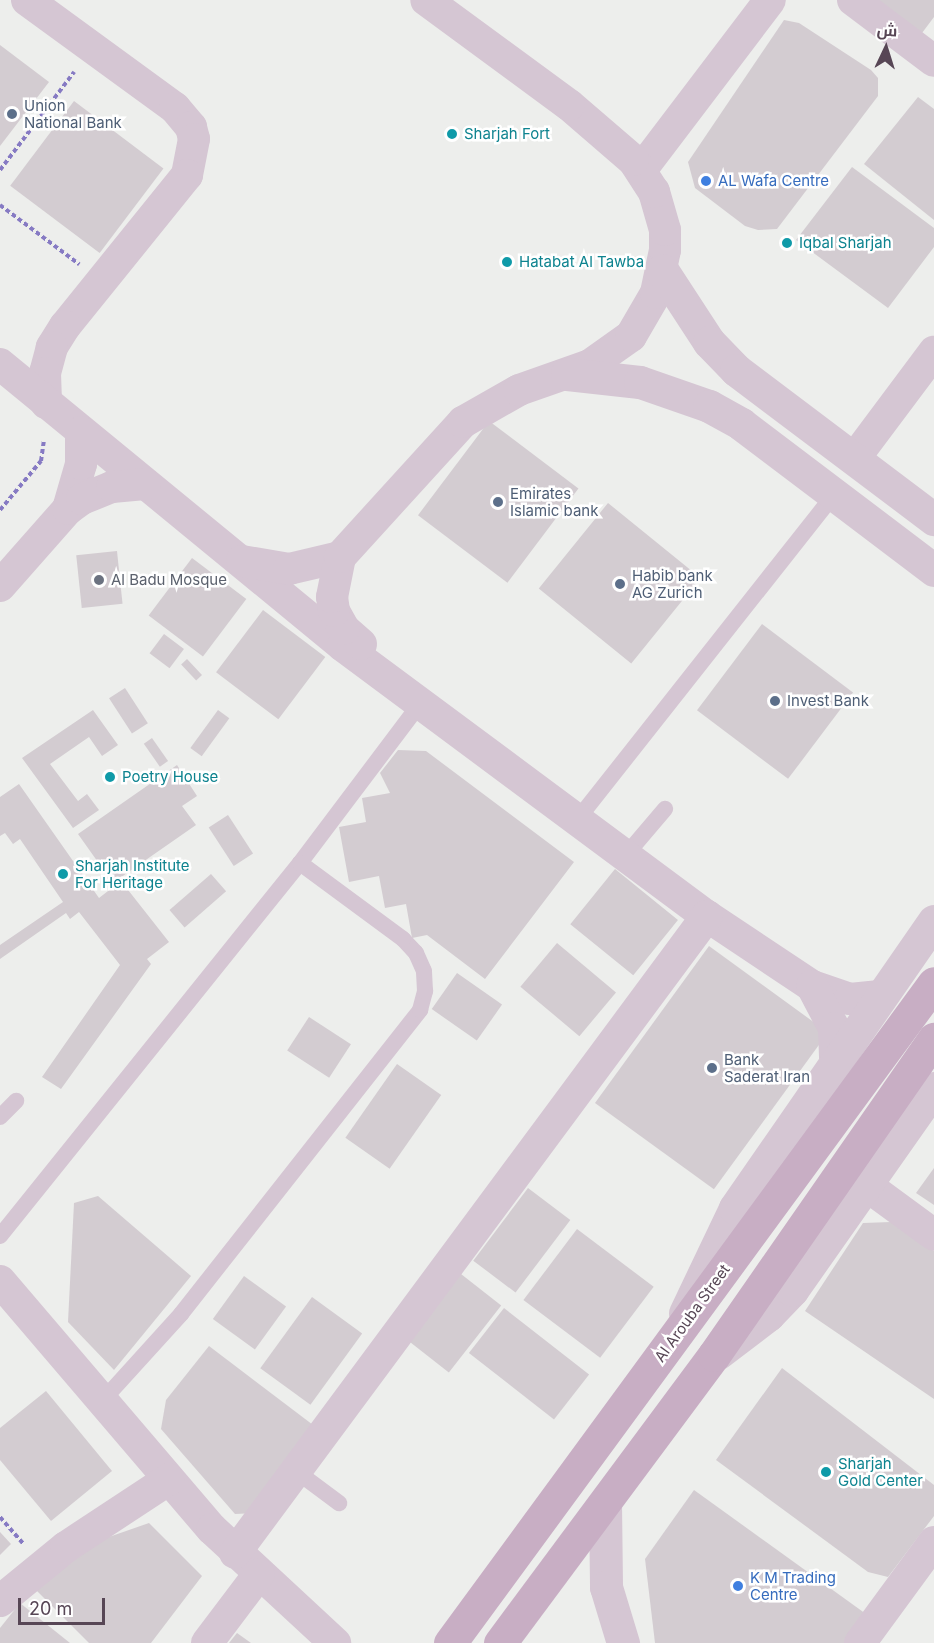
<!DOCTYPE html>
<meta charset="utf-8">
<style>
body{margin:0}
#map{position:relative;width:934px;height:1643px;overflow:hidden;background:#edeeec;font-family:Inter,Cairo,sans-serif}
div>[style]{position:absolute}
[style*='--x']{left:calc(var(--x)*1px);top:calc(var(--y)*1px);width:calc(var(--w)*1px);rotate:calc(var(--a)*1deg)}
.building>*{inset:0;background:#d3ccd1;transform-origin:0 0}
.path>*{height:4px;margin-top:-2px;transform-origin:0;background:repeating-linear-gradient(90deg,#867ac3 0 4.5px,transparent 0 7.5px)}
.service>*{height:16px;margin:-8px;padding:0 8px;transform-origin:8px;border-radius:8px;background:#d5c6d3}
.minor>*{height:32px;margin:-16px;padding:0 16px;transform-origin:16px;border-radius:16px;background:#d5c6d3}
.tertiary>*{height:33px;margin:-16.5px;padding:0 16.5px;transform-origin:16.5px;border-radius:16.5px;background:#d5c6d3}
.primary>*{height:33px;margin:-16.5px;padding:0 16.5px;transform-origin:16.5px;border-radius:16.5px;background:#c8aec4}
.dots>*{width:16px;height:16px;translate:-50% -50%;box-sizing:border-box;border:3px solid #fff;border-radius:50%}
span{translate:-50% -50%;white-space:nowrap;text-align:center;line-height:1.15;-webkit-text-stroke:5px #fff;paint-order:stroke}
.service-label{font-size:15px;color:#4e5e75}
.left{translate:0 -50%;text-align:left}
.culture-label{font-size:15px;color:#0d838f}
.shop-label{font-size:15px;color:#366cbe}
.worship-label{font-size:15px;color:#5b616d}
.street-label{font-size:15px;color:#574655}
.north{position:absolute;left:856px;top:18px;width:60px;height:60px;-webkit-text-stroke:4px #fff;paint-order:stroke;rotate:4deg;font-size:16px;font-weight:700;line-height:24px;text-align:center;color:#574655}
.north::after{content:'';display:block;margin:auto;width:21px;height:27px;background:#574655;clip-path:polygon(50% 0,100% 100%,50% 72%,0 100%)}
.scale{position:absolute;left:18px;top:1598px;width:87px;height:27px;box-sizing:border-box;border:3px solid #574655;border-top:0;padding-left:8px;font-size:18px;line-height:21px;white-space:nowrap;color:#574655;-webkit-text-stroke:4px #fff;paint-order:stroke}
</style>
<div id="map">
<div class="building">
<i style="clip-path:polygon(877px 0,934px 0,934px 17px,922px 33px)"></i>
<i style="clip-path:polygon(784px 20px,799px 23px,871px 70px,878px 78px,878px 96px,777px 229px,758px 230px,745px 226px,695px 188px,688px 162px)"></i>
<i style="clip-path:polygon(0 45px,49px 82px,0 146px)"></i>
<i style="clip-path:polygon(918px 97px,934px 109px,934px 220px,864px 164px)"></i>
<i style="left:74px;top:101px;width:112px;height:106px;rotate:37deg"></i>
<i style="clip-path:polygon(852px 167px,934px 228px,934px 247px,888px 308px,796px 240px)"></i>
<i style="left:489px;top:421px;width:112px;height:118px;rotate:37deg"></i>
<i style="left:608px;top:503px;width:119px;height:110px;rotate:39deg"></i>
<i style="left:117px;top:551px;width:53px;height:41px;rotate:84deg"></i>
<i style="left:192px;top:558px;width:68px;height:72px;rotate:37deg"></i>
<i style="left:263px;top:610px;width:78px;height:78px;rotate:37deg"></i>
<i style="left:762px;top:624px;width:114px;height:108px;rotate:37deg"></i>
<i style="left:164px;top:634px;width:25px;height:24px;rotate:37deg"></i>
<i style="left:187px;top:659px;width:22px;height:8px;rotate:47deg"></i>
<i style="left:125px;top:688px;width:42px;height:19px;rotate:57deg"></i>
<i style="clip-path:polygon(93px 710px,118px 745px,102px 756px,89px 737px,50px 764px,78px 801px,87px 794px,99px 810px,73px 828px,22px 758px)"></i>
<i style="left:218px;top:710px;width:14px;height:47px;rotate:36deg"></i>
<i style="left:152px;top:738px;width:28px;height:10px;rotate:55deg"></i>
<i style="clip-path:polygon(398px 750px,426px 751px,574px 862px,485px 979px,427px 935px,412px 938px,406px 904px,385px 908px,379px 876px,349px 882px,339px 827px,366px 822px,362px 798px,390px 793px,380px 773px)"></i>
<i style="clip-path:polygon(177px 765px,197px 796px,182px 806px,196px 825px,117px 880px,104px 862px,100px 865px,78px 834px)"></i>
<i style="clip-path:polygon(19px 784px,99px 898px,121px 881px,169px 942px,147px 959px,151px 964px,61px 1089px,42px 1077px,120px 965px,79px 912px,70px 919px,66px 913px,0 959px,0 945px,63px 902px,20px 839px,13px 844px,5px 833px,0 836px,0 797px)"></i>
<i style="left:228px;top:815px;width:46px;height:23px;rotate:57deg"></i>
<i style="left:615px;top:869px;width:81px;height:71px;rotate:39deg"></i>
<i style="left:211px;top:874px;width:23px;height:55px;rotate:49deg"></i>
<i style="left:557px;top:943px;width:77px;height:57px;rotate:40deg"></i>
<i style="left:709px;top:946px;width:147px;height:194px;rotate:36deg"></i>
<i style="left:457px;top:973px;width:55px;height:44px;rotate:35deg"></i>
<i style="left:309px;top:1017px;width:50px;height:40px;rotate:33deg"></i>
<i style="left:397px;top:1064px;width:54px;height:90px;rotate:35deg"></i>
<i style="clip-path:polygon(934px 1168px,934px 1205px,916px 1193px)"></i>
<i style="left:528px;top:1188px;width:53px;height:91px;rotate:37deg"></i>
<i style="clip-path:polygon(98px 1196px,191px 1276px,114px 1370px,68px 1322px,74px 1203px)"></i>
<i style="clip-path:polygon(891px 1222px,934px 1251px,934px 1399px,805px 1311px,863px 1223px)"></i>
<i style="left:577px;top:1229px;width:96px;height:89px;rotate:37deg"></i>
<i style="left:461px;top:1274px;width:51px;height:85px;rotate:38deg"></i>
<i style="left:244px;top:1276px;width:52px;height:53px;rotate:36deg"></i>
<i style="left:312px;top:1297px;width:62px;height:88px;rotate:36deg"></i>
<i style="left:504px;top:1308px;width:108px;height:57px;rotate:38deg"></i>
<i style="clip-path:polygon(209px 1346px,321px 1431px,257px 1513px,235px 1514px,161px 1429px,166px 1400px)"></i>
<i style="clip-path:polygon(782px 1368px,934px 1485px,934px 1516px,888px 1577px,868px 1572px,716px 1460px)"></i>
<i style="clip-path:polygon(46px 1391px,112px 1471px,51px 1521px,0 1460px,0 1428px)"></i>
<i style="clip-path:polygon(694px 1490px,866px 1614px,844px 1643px,655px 1643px,645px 1559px)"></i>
<i style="clip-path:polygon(149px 1523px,202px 1576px,151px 1643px,89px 1643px,34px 1588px,106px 1538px)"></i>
<i style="clip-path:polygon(0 1532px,11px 1544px,0 1555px)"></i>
<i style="clip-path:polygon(20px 1603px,70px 1643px,0 1643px,0 1628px)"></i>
<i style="clip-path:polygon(237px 1633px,251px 1643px,229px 1643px)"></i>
</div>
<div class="path">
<i style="--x:0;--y:170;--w:123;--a:-52.9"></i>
<i style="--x:0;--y:205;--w:99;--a:36.8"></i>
<i style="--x:0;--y:510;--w:64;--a:-50.1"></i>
<i style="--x:41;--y:461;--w:21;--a:-82"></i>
<i style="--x:0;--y:1517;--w:35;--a:49"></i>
</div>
<div class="service">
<i style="--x:577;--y:820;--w:415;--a:-51.7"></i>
<i style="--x:625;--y:856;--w:62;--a:-49.6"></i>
<i style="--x:0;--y:1117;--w:23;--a:-45"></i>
<i style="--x:0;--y:1236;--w:479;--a:-51.2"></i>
<i style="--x:300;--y:863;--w:198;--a:-53"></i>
<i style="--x:104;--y:1399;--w:115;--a:-47.8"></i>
<i style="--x:181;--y:1314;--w:387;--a:-51.8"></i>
<i style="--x:420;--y:1010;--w:20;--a:-75"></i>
<i style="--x:425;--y:991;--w:20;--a:-93"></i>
<i style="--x:424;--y:971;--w:20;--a:-114"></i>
<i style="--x:416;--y:953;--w:19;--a:-133"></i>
<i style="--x:403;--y:939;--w:128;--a:-143.6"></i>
<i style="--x:296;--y:1471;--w:54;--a:36.7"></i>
</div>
<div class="minor">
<i style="--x:27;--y:0;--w:183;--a:36.1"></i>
<i style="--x:175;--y:108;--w:25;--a:50"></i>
<i style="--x:191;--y:127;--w:12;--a:76"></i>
<i style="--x:194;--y:139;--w:37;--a:101"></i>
<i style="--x:187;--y:175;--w:194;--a:128.9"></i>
<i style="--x:65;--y:326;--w:25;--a:122"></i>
<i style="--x:52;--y:347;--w:27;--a:105"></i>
<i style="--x:45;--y:373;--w:30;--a:88"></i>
<i style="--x:853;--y:0;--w:101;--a:37"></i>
<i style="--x:641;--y:170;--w:213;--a:-52.8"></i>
<i style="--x:0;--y:364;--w:444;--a:39.4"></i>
<i style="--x:343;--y:646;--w:453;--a:36.6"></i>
<i style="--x:707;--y:916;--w:126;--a:33.7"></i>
<i style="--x:812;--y:986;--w:40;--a:18.9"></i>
<i style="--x:850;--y:999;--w:30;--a:-6"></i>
<i style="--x:854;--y:459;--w:134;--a:-53.2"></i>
<i style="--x:68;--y:509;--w:47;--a:-73.9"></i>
<i style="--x:81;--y:464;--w:32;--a:-90"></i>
<i style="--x:242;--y:561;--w:48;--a:9.7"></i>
<i style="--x:289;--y:569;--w:52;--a:-13.2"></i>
<i style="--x:0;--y:586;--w:103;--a:-48.6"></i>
<i style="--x:68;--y:509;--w:17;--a:-36"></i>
<i style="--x:82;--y:499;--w:32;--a:-22"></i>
<i style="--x:112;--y:487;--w:33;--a:-5"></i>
<i style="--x:361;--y:644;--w:23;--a:-139"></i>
<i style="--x:344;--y:629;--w:21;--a:-119"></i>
<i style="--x:334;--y:611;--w:14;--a:-98"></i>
<i style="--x:332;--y:597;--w:41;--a:-78.7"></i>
<i style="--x:340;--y:557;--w:183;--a:-47.7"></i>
<i style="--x:463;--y:422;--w:64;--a:-29.7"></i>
<i style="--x:519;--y:390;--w:75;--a:-19.4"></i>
<i style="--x:590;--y:365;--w:50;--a:-35.3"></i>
<i style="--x:631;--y:336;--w:50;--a:-59.8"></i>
<i style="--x:656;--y:293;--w:44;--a:-78.2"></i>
<i style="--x:665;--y:250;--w:20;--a:-90"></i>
<i style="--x:665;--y:230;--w:40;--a:-106"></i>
<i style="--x:654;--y:192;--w:38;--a:-123"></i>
<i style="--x:633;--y:160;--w:84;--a:-139.3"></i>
<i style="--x:569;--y:105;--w:177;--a:-143.7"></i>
<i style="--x:812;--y:986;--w:47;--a:62.4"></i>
<i style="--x:834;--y:1028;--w:31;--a:88"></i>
<i style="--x:866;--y:1185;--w:84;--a:36.3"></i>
<i style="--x:0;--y:1281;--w:326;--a:49.5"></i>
<i style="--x:212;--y:1529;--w:168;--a:42.8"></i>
<i style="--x:235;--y:1553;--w:793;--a:-53.46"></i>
<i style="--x:0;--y:1601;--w:85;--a:-39.3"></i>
<i style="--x:66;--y:1547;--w:123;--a:-33.4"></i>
<i style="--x:207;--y:1643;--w:86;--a:-53"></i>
<i style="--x:860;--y:1643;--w:125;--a:-53.8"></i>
</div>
<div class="tertiary">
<i style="--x:662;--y:270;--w:86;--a:56.9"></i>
<i style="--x:709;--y:342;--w:39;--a:46"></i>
<i style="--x:736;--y:370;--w:248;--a:37"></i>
<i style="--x:567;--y:374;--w:73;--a:6.3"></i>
<i style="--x:640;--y:382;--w:73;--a:19.2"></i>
<i style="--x:709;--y:406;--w:37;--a:29"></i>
<i style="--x:741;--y:424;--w:242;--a:37.1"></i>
<i style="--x:685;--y:1313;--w:116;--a:-64.5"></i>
<i style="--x:735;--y:1208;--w:349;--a:-55.3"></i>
<i style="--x:718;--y:1353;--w:63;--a:-37.2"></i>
<i style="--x:768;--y:1315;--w:35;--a:-46"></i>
<i style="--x:792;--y:1290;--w:247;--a:-54.9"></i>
<i style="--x:605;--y:1503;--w:84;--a:89.3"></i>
<i style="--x:606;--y:1587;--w:59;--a:73.1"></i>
</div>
<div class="primary">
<i style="--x:450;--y:1643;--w:818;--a:-53.75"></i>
<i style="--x:500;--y:1643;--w:359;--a:-53.4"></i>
<i style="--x:714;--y:1355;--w:385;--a:-55.2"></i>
</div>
<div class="dots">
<i style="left:12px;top:114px;background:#5c6f8a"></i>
<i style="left:452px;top:134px;background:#0f9aa8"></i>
<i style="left:706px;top:181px;background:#3f7fe0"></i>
<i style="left:787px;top:243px;background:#0f9aa8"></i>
<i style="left:507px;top:262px;background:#0f9aa8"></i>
<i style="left:498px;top:502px;background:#5c6f8a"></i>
<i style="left:99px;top:580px;background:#6b7280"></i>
<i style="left:620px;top:584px;background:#5c6f8a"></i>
<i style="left:775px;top:701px;background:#5c6f8a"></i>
<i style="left:110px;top:777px;background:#0f9aa8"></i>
<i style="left:63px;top:874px;background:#0f9aa8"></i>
<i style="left:712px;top:1068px;background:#5c6f8a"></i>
<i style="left:826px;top:1472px;background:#0f9aa8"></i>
<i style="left:738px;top:1586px;background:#3f7fe0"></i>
</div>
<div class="service-label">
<span class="left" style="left:24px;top:114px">Union<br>National Bank</span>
<span class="left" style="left:510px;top:502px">Emirates<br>Islamic bank</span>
<span class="left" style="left:632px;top:584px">Habib bank<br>AG Zurich</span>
<span class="left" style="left:787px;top:701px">Invest Bank</span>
<span class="left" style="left:724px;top:1068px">Bank<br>Saderat Iran</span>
</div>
<div class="culture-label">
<span class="left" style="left:464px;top:134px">Sharjah Fort</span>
<span class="left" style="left:799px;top:243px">Iqbal Sharjah</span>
<span class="left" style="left:519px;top:262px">Hatabat Al Tawba</span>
<span class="left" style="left:122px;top:777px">Poetry House</span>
<span class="left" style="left:75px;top:874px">Sharjah Institute<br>For Heritage</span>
<span class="left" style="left:838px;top:1472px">Sharjah<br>Gold Center</span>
</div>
<div class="shop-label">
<span class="left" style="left:718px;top:181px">AL Wafa Centre</span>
<span class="left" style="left:750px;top:1586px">K M Trading<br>Centre</span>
</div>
<div class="worship-label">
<span class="left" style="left:111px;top:580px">Al Badu Mosque</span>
</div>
<div class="street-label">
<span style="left:692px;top:1313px;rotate:-54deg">Al Arouba Street</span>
</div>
<div class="north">ش</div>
<div class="scale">20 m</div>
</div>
